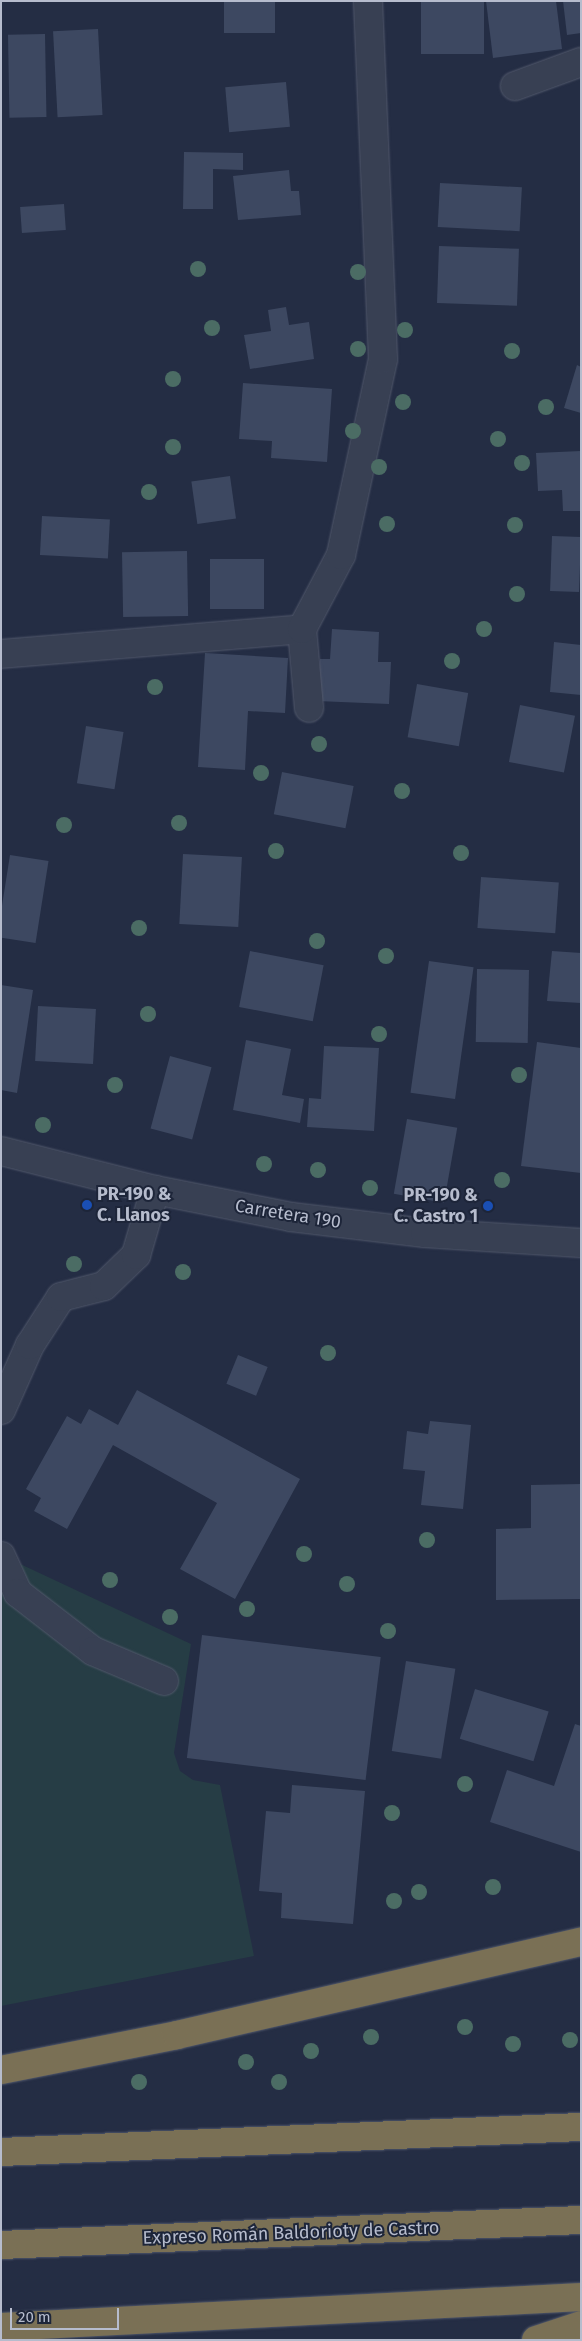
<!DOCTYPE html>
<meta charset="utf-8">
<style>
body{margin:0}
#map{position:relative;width:582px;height:2341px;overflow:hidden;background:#242d44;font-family:"Fira Sans",sans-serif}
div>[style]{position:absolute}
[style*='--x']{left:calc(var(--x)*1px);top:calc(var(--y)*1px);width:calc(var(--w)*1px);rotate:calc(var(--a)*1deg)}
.green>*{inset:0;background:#263d45}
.building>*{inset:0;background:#3d4861;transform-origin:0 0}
.roads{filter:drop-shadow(0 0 1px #51586b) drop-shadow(0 0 1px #51586b)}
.minor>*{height:28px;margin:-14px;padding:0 14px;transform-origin:14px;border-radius:14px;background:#384053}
.highway>*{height:28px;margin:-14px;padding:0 14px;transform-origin:14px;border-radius:14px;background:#7a7055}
.trees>*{width:16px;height:16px;margin:-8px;border-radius:50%;background:#4b6c64}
.dots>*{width:14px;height:14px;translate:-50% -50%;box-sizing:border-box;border:2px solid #1d2539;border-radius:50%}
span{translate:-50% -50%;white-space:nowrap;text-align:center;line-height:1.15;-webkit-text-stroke:4px #1d2539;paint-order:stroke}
.poi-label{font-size:18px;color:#b6bccd;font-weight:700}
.left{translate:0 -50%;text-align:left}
.right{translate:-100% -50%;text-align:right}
.street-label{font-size:18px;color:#b6bccd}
.frame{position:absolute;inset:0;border:2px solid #b6bccd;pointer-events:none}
.scale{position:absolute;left:10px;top:2308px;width:109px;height:22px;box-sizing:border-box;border:2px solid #b6bccd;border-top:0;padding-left:6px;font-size:15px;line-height:18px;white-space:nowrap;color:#b6bccd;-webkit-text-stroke:4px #1d2539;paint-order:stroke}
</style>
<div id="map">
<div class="green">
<i style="clip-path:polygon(1px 1555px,191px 1644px,174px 1753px,180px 1771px,193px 1780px,220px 1785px,254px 1956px,1px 2006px)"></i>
</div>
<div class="building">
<i style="left:224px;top:1px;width:51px;height:32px"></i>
<i style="left:421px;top:1px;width:63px;height:53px"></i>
<i style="clip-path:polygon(486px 1px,556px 1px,562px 49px,493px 58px)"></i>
<i style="clip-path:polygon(563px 1px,581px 1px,581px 33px,567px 35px)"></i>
<i style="left:98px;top:29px;width:86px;height:45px;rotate:87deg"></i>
<i style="left:45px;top:34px;width:83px;height:37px;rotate:89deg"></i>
<i style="left:286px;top:82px;width:45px;height:61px;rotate:85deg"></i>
<i style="clip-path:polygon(184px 152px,243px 153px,243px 170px,213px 169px,213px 209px,183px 209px)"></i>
<i style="clip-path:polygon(289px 170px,291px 191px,299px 191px,301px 215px,238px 220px,233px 176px)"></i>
<i style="left:440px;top:183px;width:82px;height:44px;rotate:3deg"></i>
<i style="left:64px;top:204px;width:26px;height:44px;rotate:86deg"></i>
<i style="left:439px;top:246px;width:80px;height:57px;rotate:2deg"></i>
<i style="clip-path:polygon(286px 307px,289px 325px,309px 322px,314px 359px,250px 369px,244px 335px,271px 331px,268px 310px)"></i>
<i style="clip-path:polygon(577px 365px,581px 367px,581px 413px,564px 408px)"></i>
<i style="clip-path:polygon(243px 383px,332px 389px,327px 462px,271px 458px,272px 441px,239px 439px)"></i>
<i style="clip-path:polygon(581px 451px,581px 511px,563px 511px,562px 490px,538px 491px,536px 453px)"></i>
<i style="left:230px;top:476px;width:43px;height:39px;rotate:82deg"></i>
<i style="left:42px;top:516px;width:68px;height:39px;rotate:3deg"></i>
<i style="left:552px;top:536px;width:29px;height:55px;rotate:2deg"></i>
<i style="left:187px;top:551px;width:65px;height:65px;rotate:89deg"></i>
<i style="left:210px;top:559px;width:54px;height:50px"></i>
<i style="clip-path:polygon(332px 629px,379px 632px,378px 662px,391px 662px,389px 704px,317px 701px,320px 659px,330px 659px)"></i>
<i style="clip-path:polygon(554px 642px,581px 645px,581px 695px,550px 692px)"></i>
<i style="clip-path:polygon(205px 653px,288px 658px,285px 713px,248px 711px,245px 770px,198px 767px)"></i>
<i style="left:417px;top:684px;width:52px;height:54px;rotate:10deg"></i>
<i style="left:520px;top:705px;width:56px;height:58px;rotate:11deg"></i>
<i style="left:86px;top:726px;width:38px;height:58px;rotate:9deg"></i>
<i style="left:282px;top:772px;width:73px;height:43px;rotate:11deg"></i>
<i style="left:183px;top:854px;width:59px;height:70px;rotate:3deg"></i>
<i style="left:10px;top:855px;width:39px;height:83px;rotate:9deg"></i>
<i style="left:481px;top:877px;width:78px;height:51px;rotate:4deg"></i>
<i style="left:250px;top:951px;width:75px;height:57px;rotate:11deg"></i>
<i style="clip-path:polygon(552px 951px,581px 953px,581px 1003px,547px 1001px)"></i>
<i style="left:429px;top:961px;width:45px;height:133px;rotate:8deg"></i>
<i style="left:477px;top:969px;width:52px;height:73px;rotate:1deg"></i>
<i style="clip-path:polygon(1px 985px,33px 990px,17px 1093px,1px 1090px)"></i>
<i style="left:38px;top:1006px;width:58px;height:55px;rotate:3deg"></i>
<i style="clip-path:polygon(246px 1040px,291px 1049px,282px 1095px,304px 1099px,300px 1123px,233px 1110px)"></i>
<i style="clip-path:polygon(537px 1042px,581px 1048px,581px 1173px,521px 1166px)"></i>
<i style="clip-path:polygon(324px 1046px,379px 1048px,374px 1131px,307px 1127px,309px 1098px,321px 1099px)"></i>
<i style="left:170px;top:1056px;width:43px;height:75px;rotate:15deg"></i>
<i style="left:407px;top:1119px;width:51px;height:76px;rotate:10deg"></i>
<i style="left:238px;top:1355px;width:32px;height:31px;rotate:22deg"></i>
<i style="clip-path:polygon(137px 1390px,300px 1479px,235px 1599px,180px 1569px,217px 1503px,113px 1445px,67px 1529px,34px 1511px,41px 1498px,26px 1489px,67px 1416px,81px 1424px,89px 1409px,118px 1425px)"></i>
<i style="clip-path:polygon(430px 1421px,471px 1425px,463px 1509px,421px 1505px,425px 1471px,403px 1469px,407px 1431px,428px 1434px)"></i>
<i style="clip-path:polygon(581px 1484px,581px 1599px,496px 1600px,496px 1529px,531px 1528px,531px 1485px)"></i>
<i style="left:202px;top:1635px;width:180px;height:124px;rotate:7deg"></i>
<i style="left:406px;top:1661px;width:50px;height:91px;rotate:9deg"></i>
<i style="left:475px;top:1689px;width:77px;height:52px;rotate:17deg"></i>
<i style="clip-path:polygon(575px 1724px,581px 1726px,581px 1852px,490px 1822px,507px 1770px,554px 1786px)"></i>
<i style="clip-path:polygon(292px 1785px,365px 1791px,353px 1924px,281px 1918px,282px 1893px,259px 1891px,266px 1811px,290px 1813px)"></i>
</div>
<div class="roads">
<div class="minor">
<i style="--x:515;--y:86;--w:70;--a:-20"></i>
<i style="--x:302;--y:629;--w:79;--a:84.9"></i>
<i style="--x:1;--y:654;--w:302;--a:-4.7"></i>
<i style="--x:302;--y:629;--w:84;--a:-62.2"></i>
<i style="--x:341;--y:555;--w:200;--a:-77.9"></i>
<i style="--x:383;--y:359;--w:358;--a:-92.4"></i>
<i style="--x:1;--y:1151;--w:159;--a:14.2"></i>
<i style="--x:155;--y:1190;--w:139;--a:11.2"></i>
<i style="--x:291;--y:1217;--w:135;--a:6.8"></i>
<i style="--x:425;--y:1233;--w:156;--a:3.7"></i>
<i style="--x:1;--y:1410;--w:71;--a:-66"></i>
<i style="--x:30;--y:1345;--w:57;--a:-57.1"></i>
<i style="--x:61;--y:1297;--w:44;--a:-14.3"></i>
<i style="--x:104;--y:1286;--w:45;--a:-44.1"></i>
<i style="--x:136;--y:1255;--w:68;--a:-73.7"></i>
<i style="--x:1;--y:1556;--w:41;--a:65.3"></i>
<i style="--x:18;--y:1593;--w:95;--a:37.7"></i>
<i style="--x:93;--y:1651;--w:77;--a:22.9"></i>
</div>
<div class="highway">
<i style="--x:1;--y:2070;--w:179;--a:-11.2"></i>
<i style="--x:177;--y:2035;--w:415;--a:-13"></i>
<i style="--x:1;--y:2152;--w:581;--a:-2.47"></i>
<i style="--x:1;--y:2245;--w:581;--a:-2.47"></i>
<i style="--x:1;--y:2327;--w:581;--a:-2.96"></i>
<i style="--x:536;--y:2340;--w:47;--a:-18.4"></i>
</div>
</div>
<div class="trees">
<i style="left:198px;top:269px"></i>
<i style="left:358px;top:272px"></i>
<i style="left:212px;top:328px"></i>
<i style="left:405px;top:330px"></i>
<i style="left:358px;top:349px"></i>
<i style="left:512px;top:351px"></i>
<i style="left:173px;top:379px"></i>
<i style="left:403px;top:402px"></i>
<i style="left:546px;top:407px"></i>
<i style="left:353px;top:431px"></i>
<i style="left:498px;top:439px"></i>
<i style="left:173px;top:447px"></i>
<i style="left:522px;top:463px"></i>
<i style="left:379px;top:467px"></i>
<i style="left:149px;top:492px"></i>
<i style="left:387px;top:524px"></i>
<i style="left:515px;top:525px"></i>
<i style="left:517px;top:594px"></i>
<i style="left:484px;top:629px"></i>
<i style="left:452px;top:661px"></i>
<i style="left:155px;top:687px"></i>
<i style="left:319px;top:744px"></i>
<i style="left:261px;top:773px"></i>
<i style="left:402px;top:791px"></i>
<i style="left:179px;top:823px"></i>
<i style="left:64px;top:825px"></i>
<i style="left:276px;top:851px"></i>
<i style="left:461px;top:853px"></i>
<i style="left:139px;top:928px"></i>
<i style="left:317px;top:941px"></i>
<i style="left:386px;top:956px"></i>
<i style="left:148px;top:1014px"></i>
<i style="left:379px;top:1034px"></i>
<i style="left:519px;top:1075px"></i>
<i style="left:115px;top:1085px"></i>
<i style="left:43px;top:1125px"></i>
<i style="left:264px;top:1164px"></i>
<i style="left:318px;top:1170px"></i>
<i style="left:502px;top:1180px"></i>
<i style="left:370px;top:1188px"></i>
<i style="left:74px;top:1264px"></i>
<i style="left:183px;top:1272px"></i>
<i style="left:328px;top:1353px"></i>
<i style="left:427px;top:1540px"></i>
<i style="left:304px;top:1554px"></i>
<i style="left:110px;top:1580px"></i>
<i style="left:347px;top:1584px"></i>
<i style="left:247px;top:1609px"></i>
<i style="left:170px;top:1617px"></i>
<i style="left:388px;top:1631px"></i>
<i style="left:465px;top:1784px"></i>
<i style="left:392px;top:1813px"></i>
<i style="left:493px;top:1887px"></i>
<i style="left:419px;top:1892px"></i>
<i style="left:394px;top:1901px"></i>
<i style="left:465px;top:2027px"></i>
<i style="left:371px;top:2037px"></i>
<i style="left:570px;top:2040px"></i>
<i style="left:513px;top:2044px"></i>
<i style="left:311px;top:2051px"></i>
<i style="left:246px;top:2062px"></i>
<i style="left:139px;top:2082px"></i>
<i style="left:279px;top:2082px"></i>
</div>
<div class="dots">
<i style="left:87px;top:1205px;background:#1a4fb4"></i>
<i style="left:488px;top:1206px;background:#1a4fb4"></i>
</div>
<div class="poi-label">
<span class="left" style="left:97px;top:1205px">PR-190 &amp;<br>C. Llanos</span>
<span class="right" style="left:478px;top:1206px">PR-190 &amp;<br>C. Castro 1</span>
</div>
<div class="street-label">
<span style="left:288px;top:1214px;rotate:9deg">Carretera 190</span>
<span style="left:291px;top:2233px;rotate:-2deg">Expreso Román Baldorioty de Castro</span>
</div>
<div class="frame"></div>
<div class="scale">20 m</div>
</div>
